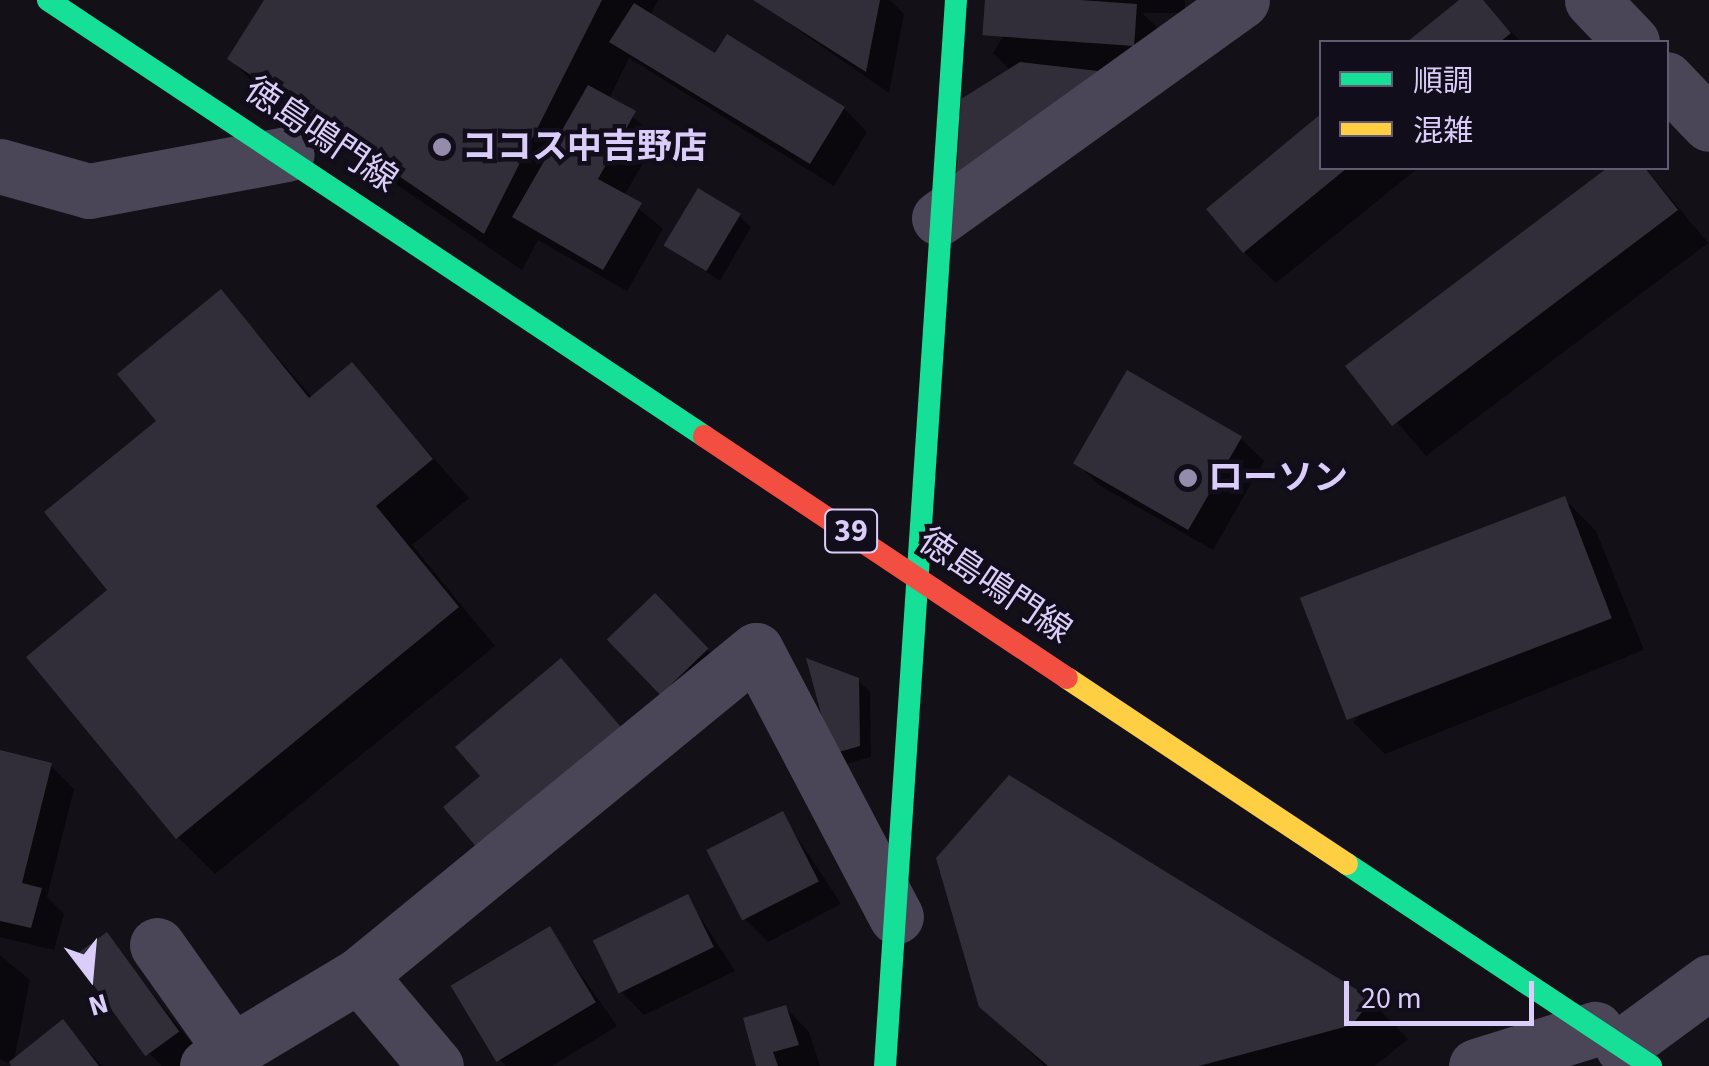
<!DOCTYPE html>
<meta charset="utf-8">
<style>
body{margin:0}
#map{position:relative;width:1709px;height:1066px;overflow:hidden;background:#131017;font-family:"Source Sans 3","Noto Sans JP",sans-serif}
div>[style]{position:absolute}
[style*='--x']{left:calc(var(--x)*1px);top:calc(var(--y)*1px);width:calc(var(--w)*1px);rotate:calc(var(--a)*1deg)}
.shadow>*{inset:0;background:#0007}
.building>*{inset:0;background:#322e39;transform-origin:0 0}
.street>*{height:55px;margin:-27.5px;padding:0 27.5px;transform-origin:27.5px;border-radius:27.5px;background:#4a4657}
.fast>*{height:22px;margin:-11px;padding:0 11px;transform-origin:11px;border-radius:11px;background:#16e098}
.slow>*{height:22px;margin:-11px;padding:0 11px;transform-origin:11px;border-radius:11px;background:#ffcf43}
.jam>*{height:22px;margin:-11px;padding:0 11px;transform-origin:11px;border-radius:11px;background:#f24e42}
.dots>*{width:28px;height:28px;translate:-50% -50%;box-sizing:border-box;border:5px solid #120d1a;border-radius:50%}
span{translate:-50% -50%;white-space:nowrap;text-align:center;line-height:1.15;-webkit-text-stroke:9px #120d1a;paint-order:stroke}
.shield-label span{padding:2px 8px;background:#120d1a;border:2px solid;border-radius:8px;-webkit-text-stroke-width:0}
.shield-label{font-size:32px;color:#dbcdf9;font-weight:700}
.street-label{font-size:35px;color:#dbcdf9}
.poi-label{font-size:35px;color:#dbcdf9;font-weight:700}
.left{translate:0 -50%;text-align:left}
.legend{position:absolute;left:1319px;top:40px;width:350px;height:130px;box-sizing:border-box;background:#120d1a;border:2px solid #625a73;margin:0;padding:12px 18px;list-style:none;font-size:30px;color:#dbcdf9}
.legend li{display:flex;align-items:center;gap:20px;height:50px}
.legend b{width:50px;border:2px solid #625a73}
.north{position:absolute;left:40px;top:926px;width:100px;height:100px;-webkit-text-stroke:8px #120d1a;paint-order:stroke;rotate:164deg;font-size:28px;font-weight:700;line-height:40px;text-align:center;color:#dbcdf9}
.north::after{content:'';display:block;margin:auto;width:35px;height:45px;background:#dbcdf9;clip-path:polygon(50% 0,100% 100%,50% 72%,0 100%)}
.scale{position:absolute;left:1344px;top:981px;width:190px;height:45px;box-sizing:border-box;border:5px solid #dbcdf9;border-top:0;padding-left:12px;font-size:30px;line-height:35px;white-space:nowrap;color:#dbcdf9;-webkit-text-stroke:8px #120d1a;paint-order:stroke}
</style>
<div id="map">
<div class="shadow">
<i style="clip-path:polygon(267px 0,658px 0,650px 16px,715px 56px,844px 108px,867px 132px,834px 186px,629px 58px,609px 99px,658px 137px,624px 196px,663px 229px,627px 291px,538px 240px,522px 270px,268px 97px,230px 59px)"></i>
<i style="clip-path:polygon(755px 0,890px 0,904px 14px,889px 93px)"></i>
<i style="clip-path:polygon(1009px 0,1185px 0,1185px 13px,1142px 13px,1160px 30px,981px 200px,1011px 71px,993px 53px,1019px 11px)"></i>
<i style="clip-path:polygon(1463px 0,1481px 0,1521px 42px,1411px 42px)"></i>
<i style="clip-path:polygon(1322px 168px,1418px 168px,1276px 283px,1244px 252px)"></i>
<i style="clip-path:polygon(1611px 168px,1645px 168px,1708px 243px,1426px 456px,1349px 366px)"></i>
<i style="clip-path:polygon(739px 216px,751px 227px,720px 281px,667px 246px)"></i>
<i style="clip-path:polygon(220px 292px,313px 398px,352px 366px,469px 498px,412px 545px,495px 646px,215px 874px,178px 837px,111px 590px)"></i>
<i style="clip-path:polygon(1240px 438px,1264px 461px,1213px 550px,1099px 485px,1076px 462px)"></i>
<i style="clip-path:polygon(1564px 499px,1596px 531px,1644px 650px,1385px 754px,1353px 722px)"></i>
<i style="clip-path:polygon(655px 597px,730px 673px,661px 694px)"></i>
<i style="clip-path:polygon(858px 680px,870px 692px,871px 757px,846px 764px,835px 752px)"></i>
<i style="clip-path:polygon(0 753px,50px 765px,74px 789px,47px 897px,64px 914px,54px 950px,0 937px)"></i>
<i style="clip-path:polygon(1009px 778px,1371px 1001px,1408px 1039px,1375px 1066px,1045px 1066px,981px 1006px)"></i>
<i style="clip-path:polygon(782px 814px,841px 904px,768px 942px,745px 919px)"></i>
<i style="clip-path:polygon(687px 897px,735px 971px,644px 1015px,621px 991px)"></i>
<i style="clip-path:polygon(549px 929px,617px 1026px,552px 1066px,506px 1066px,500px 1060px)"></i>
<i style="clip-path:polygon(106px 935px,201px 1055px,186px 1066px,162px 1066px,149px 1053px)"></i>
<i style="clip-path:polygon(0 955px,30px 980px,14px 1061px,63px 1023px,102px 1066px,15px 1066px,0 1059px)"></i>
<i style="clip-path:polygon(786px 1008px,809px 1032px,820px 1066px,759px 1066px)"></i>
</div>
<div class="building">
<i style="clip-path:polygon(264px 0,602px 0,484px 234px,227px 59px)"></i>
<i style="clip-path:polygon(753px 0,880px 0,866px 72px)"></i>
<i style="clip-path:polygon(1459px 0,1483px 0,1511px 33px,1500px 42px,1407px 42px)"></i>
<i style="clip-path:polygon(634px 3px,715px 53px,727px 34px,845px 107px,810px 164px,609px 42px)"></i>
<i style="left:1137px;top:4px;width:42px;height:152px;rotate:94deg"></i>
<i style="clip-path:polygon(1020px 62px,1098px 71px,956px 178px,961px 99px)"></i>
<i style="clip-path:polygon(588px 85px,636px 111px,598px 179px,642px 203px,603px 270px,512px 217px)"></i>
<i style="clip-path:polygon(1322px 113px,1322px 168px,1347px 168px,1243px 253px,1206px 209px)"></i>
<i style="clip-path:polygon(1607px 168px,1645px 168px,1678px 210px,1392px 426px,1345px 366px)"></i>
<i style="left:698px;top:188px;width:50px;height:67px;rotate:31deg"></i>
<i style="clip-path:polygon(221px 289px,309px 398px,352px 362px,433px 459px,376px 506px,459px 607px,176px 839px,26px 657px,107px 590px,44px 512px,156px 421px,117px 374px)"></i>
<i style="left:1127px;top:370px;width:133px;height:108px;rotate:30deg"></i>
<i style="left:1565px;top:496px;width:131px;height:284px;rotate:69deg"></i>
<i style="left:655px;top:593px;width:77px;height:67px;rotate:46deg"></i>
<i style="clip-path:polygon(561px 658px,621px 727px,478px 849px,443px 807px,480px 776px,455px 747px)"></i>
<i style="clip-path:polygon(806px 658px,859px 678px,860px 746px,832px 754px)"></i>
<i style="clip-path:polygon(0 750px,52px 763px,22px 883px,42px 888px,31px 928px,0 921px)"></i>
<i style="clip-path:polygon(1009px 775px,1372px 999px,1352px 1025px,1199px 1066px,1048px 1066px,979px 1007px,936px 858px)"></i>
<i style="left:783px;top:811px;width:79px;height:86px;rotate:63deg"></i>
<i style="left:688px;top:894px;width:59px;height:106px;rotate:64deg"></i>
<i style="left:550px;top:926px;width:89px;height:116px;rotate:59deg"></i>
<i style="left:107px;top:932px;width:123px;height:42px;rotate:54deg"></i>
<i style="clip-path:polygon(786px 1005px,799px 1045px,773px 1052px,778px 1066px,756px 1066px,743px 1018px)"></i>
<i style="clip-path:polygon(63px 1019px,99px 1066px,11px 1066px,9px 1062px)"></i>
</div>
<div class="street">
<i style="--x:1592;--y:0;--w:58;--a:46.4"></i>
<i style="--x:1666;--y:79;--w:62;--a:46.3"></i>
<i style="--x:0;--y:166;--w:92;--a:15.7"></i>
<i style="--x:89;--y:191;--w:201;--a:-10.6"></i>
<i style="--x:939;--y:218;--w:373;--a:-35.7"></i>
<i style="--x:157;--y:945;--w:130;--a:54.7"></i>
<i style="--x:359;--y:975;--w:119;--a:49.8"></i>
<i style="--x:1622;--y:1046;--w:108;--a:-36.3"></i>
<i style="--x:207;--y:1066;--w:177;--a:-30.9"></i>
<i style="--x:359;--y:975;--w:513;--a:-39.31"></i>
<i style="--x:756;--y:650;--w:301;--a:62.3"></i>
<i style="--x:1476;--y:1066;--w:125;--a:-17.3"></i>
</div>
<div class="fast">
<i style="--x:48;--y:0;--w:788;--a:33.61"></i>
<i style="--x:1347;--y:864;--w:365;--a:33.6"></i>
<i style="--x:885;--y:1066;--w:1068;--a:-86.19"></i>
</div>
<div class="slow">
<i style="--x:1067;--y:678;--w:336;--a:33.6"></i>
</div>
<div class="jam">
<i style="--x:704;--y:436;--w:436;--a:33.7"></i>
</div>
<div class="dots">
<i style="left:442px;top:147px;background:#958baa"></i>
<i style="left:1188px;top:478px;background:#958baa"></i>
</div>
<div class="shield-label">
<span style="left:851px;top:531px">39</span>
</div>
<div class="street-label">
<span style="left:321px;top:135px;rotate:34deg">徳島鳴門線</span>
<span style="left:995px;top:586px;rotate:34deg">徳島鳴門線</span>
</div>
<div class="poi-label">
<span class="left" style="left:462px;top:147px">ココス中吉野店</span>
<span class="left" style="left:1208px;top:478px">ローソン</span>
</div>
<ul class="legend">
<li><b style="height:12px;background:#16e098"></b>順調</li>
<li><b style="height:12px;background:#ffcf43"></b>混雑</li>
</ul>
<div class="north">N</div>
<div class="scale">20 m</div>
</div>
